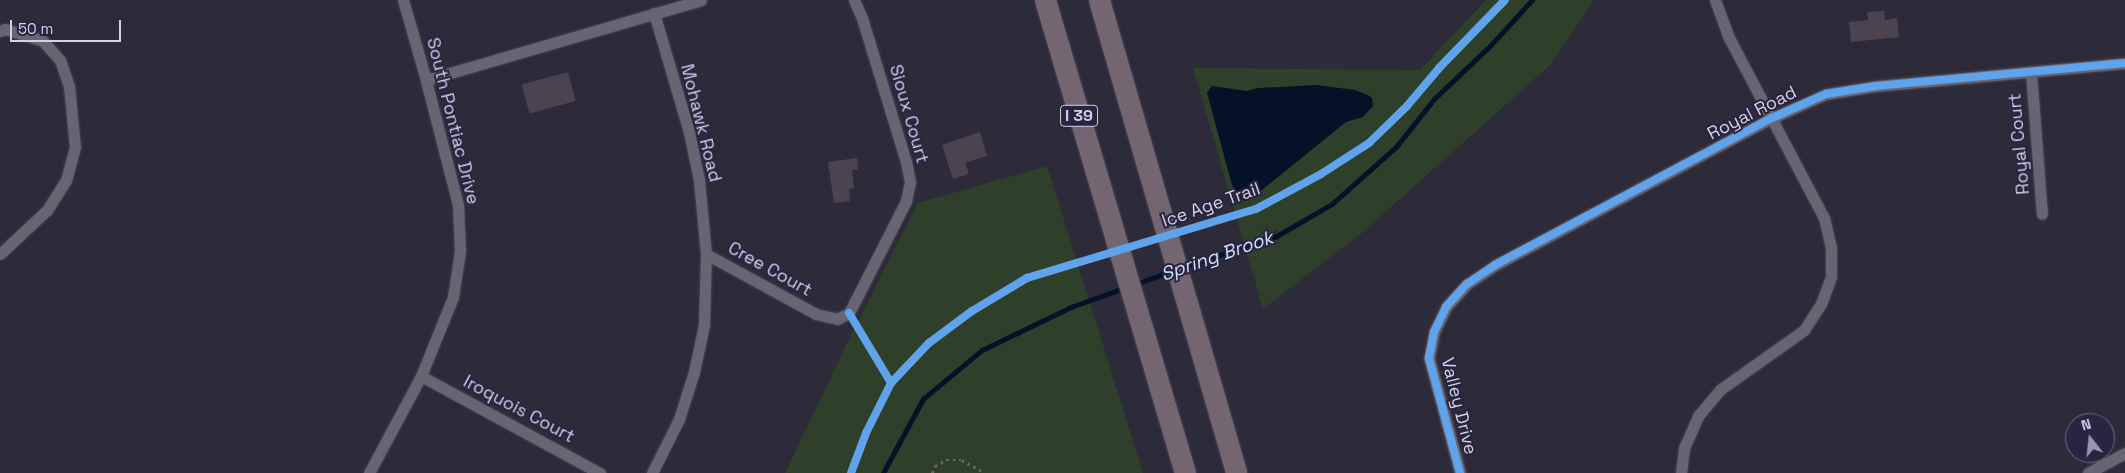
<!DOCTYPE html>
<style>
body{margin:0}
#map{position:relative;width:2125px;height:473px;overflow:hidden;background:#2d2a3a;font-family:"Space Grotesk",sans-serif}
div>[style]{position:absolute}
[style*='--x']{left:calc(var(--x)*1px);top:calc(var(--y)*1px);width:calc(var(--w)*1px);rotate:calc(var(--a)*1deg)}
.green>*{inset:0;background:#2f402a}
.water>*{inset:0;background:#041126}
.stream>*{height:4.5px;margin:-2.25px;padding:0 2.25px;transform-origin:2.25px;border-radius:2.25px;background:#041126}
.building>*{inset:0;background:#4b444e;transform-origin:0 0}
.path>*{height:2.5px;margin-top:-1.25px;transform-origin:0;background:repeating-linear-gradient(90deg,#686672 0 2.5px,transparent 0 6.5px)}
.roads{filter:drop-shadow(0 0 1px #484553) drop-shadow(0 0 1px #484553)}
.minor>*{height:11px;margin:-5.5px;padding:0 5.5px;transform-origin:5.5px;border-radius:5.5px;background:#676571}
.motorway>*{height:21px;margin:-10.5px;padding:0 10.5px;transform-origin:10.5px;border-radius:10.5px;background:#746671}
.cycleway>*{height:8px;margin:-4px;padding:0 4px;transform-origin:4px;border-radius:4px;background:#60a3ed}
span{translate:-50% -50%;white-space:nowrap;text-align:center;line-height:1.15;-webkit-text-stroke:4px #292440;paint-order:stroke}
.shield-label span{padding:1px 4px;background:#292440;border:1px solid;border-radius:4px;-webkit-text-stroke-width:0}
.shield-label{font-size:16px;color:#d3d1e3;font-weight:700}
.street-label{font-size:18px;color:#d3d1e3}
.water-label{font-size:19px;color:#cee0f4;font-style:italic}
.north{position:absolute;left:2065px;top:413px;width:50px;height:50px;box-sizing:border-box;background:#292440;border:1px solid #6d6981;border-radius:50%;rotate:344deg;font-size:14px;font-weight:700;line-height:20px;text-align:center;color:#d3d1e3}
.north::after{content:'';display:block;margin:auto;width:18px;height:22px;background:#9997a8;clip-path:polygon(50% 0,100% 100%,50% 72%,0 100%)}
.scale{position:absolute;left:10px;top:20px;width:111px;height:22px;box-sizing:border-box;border:2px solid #d3d1e3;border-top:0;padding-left:6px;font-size:15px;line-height:18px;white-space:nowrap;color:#d3d1e3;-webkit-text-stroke:4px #292440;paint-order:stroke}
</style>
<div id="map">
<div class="green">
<i style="clip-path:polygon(1486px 0,1594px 0,1550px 65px,1363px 232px,1263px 309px,1193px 68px,1420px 70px)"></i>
<i style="clip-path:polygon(1047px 166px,1143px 473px,785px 473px,851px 335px,918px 203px)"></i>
</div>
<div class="water">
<i style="clip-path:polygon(1316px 85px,1355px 90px,1368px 95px,1372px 98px,1373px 106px,1363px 117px,1346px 122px,1252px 198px,1245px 201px,1239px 198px,1232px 185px,1207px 93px,1212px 86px,1247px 91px,1258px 88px)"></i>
</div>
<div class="stream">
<i style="--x:1183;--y:267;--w:97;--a:-18.1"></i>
<i style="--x:1275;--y:237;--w:66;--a:-30.1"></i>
<i style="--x:1332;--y:204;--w:86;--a:-41.7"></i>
<i style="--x:1396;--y:147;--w:61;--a:-51.6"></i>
<i style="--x:1434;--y:99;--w:77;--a:-43.4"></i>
<i style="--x:1490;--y:46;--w:62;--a:-47.6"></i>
<i style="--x:1136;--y:284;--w:37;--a:-20"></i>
<i style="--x:883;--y:473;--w:84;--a:-61.6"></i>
<i style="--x:923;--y:399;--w:77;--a:-39.7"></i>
<i style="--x:982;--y:350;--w:99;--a:-25.8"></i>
<i style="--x:1071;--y:307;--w:56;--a:-19.7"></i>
</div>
<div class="building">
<i style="clip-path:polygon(1884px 11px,1885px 20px,1897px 18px,1899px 37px,1851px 42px,1849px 22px,1868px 20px,1867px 12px)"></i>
<i style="left:568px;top:72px;width:30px;height:48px;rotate:75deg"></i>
<i style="clip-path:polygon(980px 132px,987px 156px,965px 163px,969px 174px,953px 179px,942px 145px)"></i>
<i style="clip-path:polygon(857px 158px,858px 170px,852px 170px,854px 188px,849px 189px,850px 201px,834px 203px,828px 162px)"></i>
</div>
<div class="path">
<i style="--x:932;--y:473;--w:8;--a:-67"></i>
<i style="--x:935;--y:466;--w:13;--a:-29"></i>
<i style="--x:946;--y:460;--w:16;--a:0"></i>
<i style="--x:962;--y:460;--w:26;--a:29"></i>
</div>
<div class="roads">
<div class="minor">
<i style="--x:0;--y:31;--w:5;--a:-22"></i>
<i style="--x:5;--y:29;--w:39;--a:17"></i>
<i style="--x:42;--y:40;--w:27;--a:48"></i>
<i style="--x:60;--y:60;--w:28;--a:71"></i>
<i style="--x:69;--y:86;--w:61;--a:84.4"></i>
<i style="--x:75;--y:147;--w:34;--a:105"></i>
<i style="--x:66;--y:180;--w:36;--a:122"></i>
<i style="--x:47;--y:210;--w:64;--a:136.9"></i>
<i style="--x:2031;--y:72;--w:142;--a:85.6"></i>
<i style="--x:426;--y:80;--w:286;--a:-16.2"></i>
<i style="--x:706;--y:254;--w:125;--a:28.6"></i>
<i style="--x:816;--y:314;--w:22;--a:13"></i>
<i style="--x:837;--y:319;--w:13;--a:-27"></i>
<i style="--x:849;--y:313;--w:126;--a:-63"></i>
<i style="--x:906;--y:201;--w:19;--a:-78"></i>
<i style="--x:910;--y:182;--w:20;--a:-101"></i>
<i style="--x:906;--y:162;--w:151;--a:-107"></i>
<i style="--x:862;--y:18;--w:20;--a:-114"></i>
<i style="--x:421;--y:376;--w:204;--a:28.5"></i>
<i style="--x:369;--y:473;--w:110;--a:-61.8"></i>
<i style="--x:421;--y:376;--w:85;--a:-67.9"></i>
<i style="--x:453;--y:297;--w:47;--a:-81.3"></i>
<i style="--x:460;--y:251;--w:46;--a:-92.5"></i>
<i style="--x:458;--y:205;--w:129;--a:-104.4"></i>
<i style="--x:426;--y:80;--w:83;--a:-106"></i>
<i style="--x:652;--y:473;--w:60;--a:-63.4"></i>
<i style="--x:679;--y:419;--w:49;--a:-72.3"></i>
<i style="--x:694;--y:372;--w:48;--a:-78"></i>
<i style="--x:704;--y:325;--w:71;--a:-88.4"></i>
<i style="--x:706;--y:254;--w:74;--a:-95.4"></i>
<i style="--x:699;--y:180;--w:49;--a:-101.8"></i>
<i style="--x:689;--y:132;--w:124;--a:-106.4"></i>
<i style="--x:1460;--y:473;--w:119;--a:-105.1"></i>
<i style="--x:1429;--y:358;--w:26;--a:-79"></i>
<i style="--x:1434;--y:332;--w:28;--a:-64"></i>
<i style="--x:1446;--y:307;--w:31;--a:-48"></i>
<i style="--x:1467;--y:284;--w:34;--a:-34"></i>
<i style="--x:1495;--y:265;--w:314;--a:-28"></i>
<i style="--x:1772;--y:118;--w:59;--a:-24"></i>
<i style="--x:1826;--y:94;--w:51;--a:-9.1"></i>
<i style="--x:1876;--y:86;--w:250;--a:-5.3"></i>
<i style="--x:1681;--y:473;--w:25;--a:-83"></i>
<i style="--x:1684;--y:448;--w:35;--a:-66"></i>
<i style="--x:1698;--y:416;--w:35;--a:-50"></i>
<i style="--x:1721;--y:389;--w:102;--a:-35.4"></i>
<i style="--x:1804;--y:330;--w:31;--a:-57"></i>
<i style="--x:1821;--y:304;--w:30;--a:-70"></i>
<i style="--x:1831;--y:276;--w:28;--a:-90"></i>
<i style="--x:1831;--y:248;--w:31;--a:-103"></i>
<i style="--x:1824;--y:218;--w:204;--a:-117.8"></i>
<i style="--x:1729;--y:38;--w:40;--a:-110.2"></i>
<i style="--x:2088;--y:473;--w:42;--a:-28.4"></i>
</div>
<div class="motorway">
<i style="--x:1045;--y:0;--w:493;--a:73.5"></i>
<i style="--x:1099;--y:0;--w:492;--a:73.8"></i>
</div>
</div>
<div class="cycleway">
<i style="--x:849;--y:313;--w:82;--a:59"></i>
<i style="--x:851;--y:473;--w:43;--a:-69.4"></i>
<i style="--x:866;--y:433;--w:56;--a:-63.4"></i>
<i style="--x:891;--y:383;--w:55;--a:-46.5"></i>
<i style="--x:929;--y:343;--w:54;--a:-36.7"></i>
<i style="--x:972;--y:311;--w:64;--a:-31"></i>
<i style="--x:1027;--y:278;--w:239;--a:-16.8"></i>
<i style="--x:1256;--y:209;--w:74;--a:-28.3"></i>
<i style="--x:1321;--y:174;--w:57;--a:-32.9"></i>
<i style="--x:1369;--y:143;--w:53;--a:-44.2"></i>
<i style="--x:1407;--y:106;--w:51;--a:-49.8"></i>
<i style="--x:1440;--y:67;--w:93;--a:-45.9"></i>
<i style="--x:1460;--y:473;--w:119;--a:-105.1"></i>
<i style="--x:1429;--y:358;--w:26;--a:-79"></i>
<i style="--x:1434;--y:332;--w:28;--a:-64"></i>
<i style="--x:1446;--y:307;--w:31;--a:-48"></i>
<i style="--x:1467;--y:284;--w:34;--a:-34"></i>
<i style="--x:1495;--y:265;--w:314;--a:-28"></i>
<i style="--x:1772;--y:118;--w:59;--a:-24"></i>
<i style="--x:1826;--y:94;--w:51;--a:-9.1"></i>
<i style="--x:1876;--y:86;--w:250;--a:-5.3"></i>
</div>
<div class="shield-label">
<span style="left:1079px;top:116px">I 39</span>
</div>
<div class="street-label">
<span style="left:1752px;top:113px;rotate:-27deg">Royal Road</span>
<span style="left:909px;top:114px;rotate:74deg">Sioux Court</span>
<span style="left:453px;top:121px;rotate:76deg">South Pontiac Drive</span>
<span style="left:701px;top:123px;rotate:76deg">Mohawk Road</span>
<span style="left:2019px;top:144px;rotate:-95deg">Royal Court</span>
<span style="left:1211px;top:205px;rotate:-19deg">Ice Age Trail</span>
<span style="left:770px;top:269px;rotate:29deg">Cree Court</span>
<span style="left:1459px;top:406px;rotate:76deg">Valley Drive</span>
<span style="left:519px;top:409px;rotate:28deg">Iroquois Court</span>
</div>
<div class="water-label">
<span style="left:1217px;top:256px;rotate:-19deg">Spring Brook</span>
</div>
<div class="north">N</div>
<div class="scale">50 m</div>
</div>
